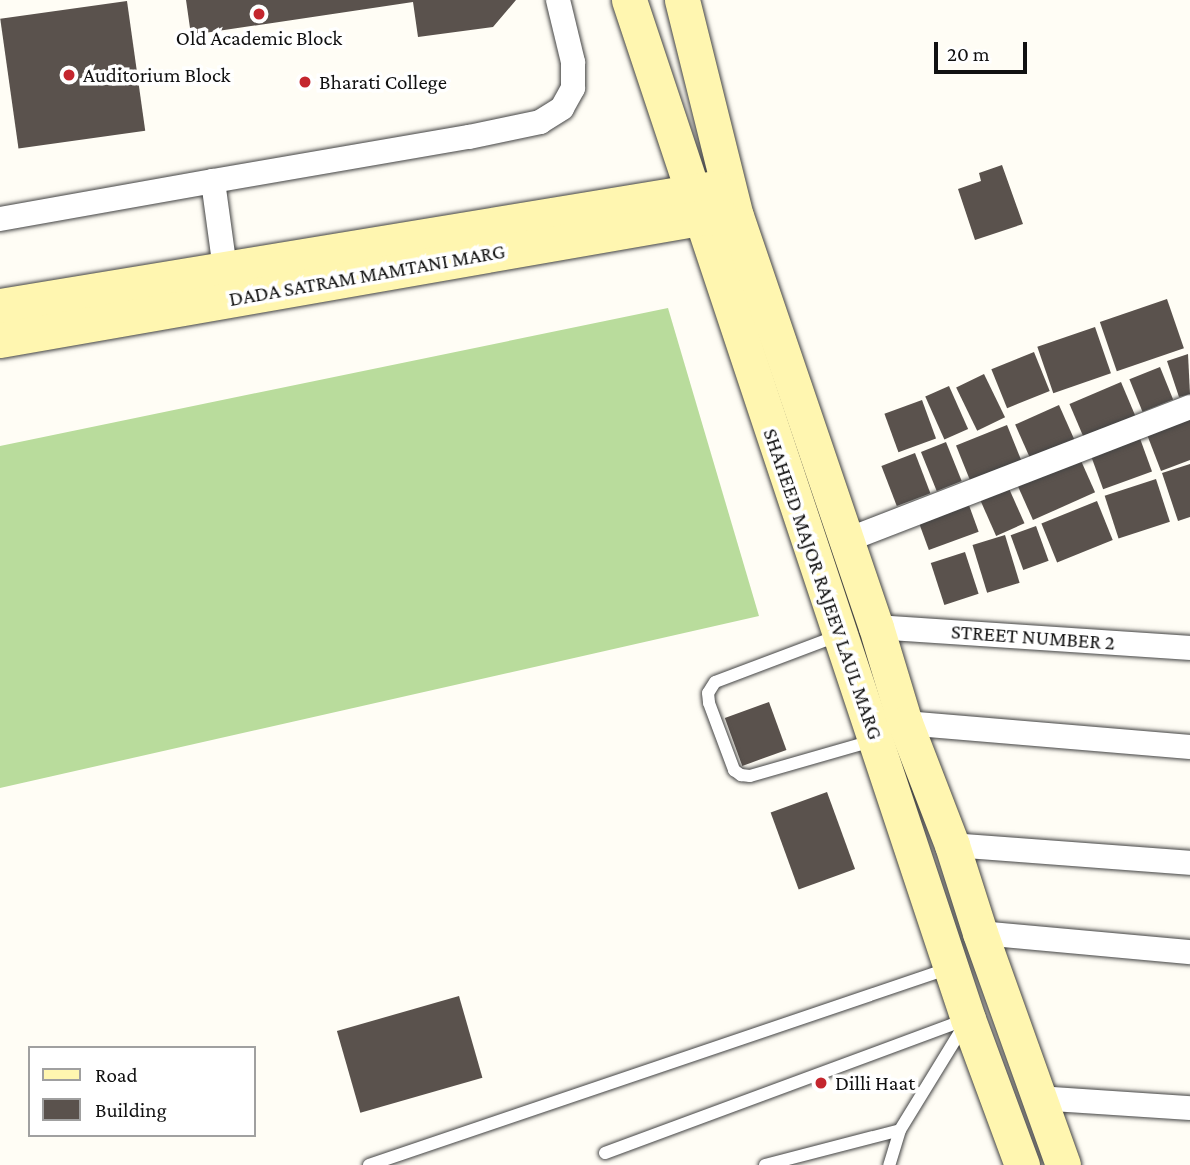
<!DOCTYPE html>
<style>
body{margin:0}
#map{position:relative;width:1190px;height:1165px;overflow:hidden;background:#fffdf5;font-family:"Crimson Pro",serif}
div>[style]{position:absolute}
[style*='--x']{left:calc(var(--x)*1px);top:calc(var(--y)*1px);width:calc(var(--w)*1px);rotate:calc(var(--a)*1deg)}
.forest>*{inset:0;background:#b9dc9c}
.building>*{inset:0;background:#5a524d;transform-origin:0 0}
.roads{filter:drop-shadow(0 0 2px #444) drop-shadow(0 0 2px #444)}
.lane>*{height:12px;margin:-6px;padding:0 6px;transform-origin:6px;border-radius:6px;background:#fff}
.street>*{height:24px;margin:-12px;padding:0 12px;transform-origin:12px;border-radius:12px;background:#fff}
.secondary>*{height:35px;margin:-17.5px;padding:0 17.5px;transform-origin:17.5px;border-radius:17.5px;background:#fff6b0}
.dots>*{width:19px;height:19px;translate:-50% -50%;box-sizing:border-box;border:4px solid #fff;border-radius:50%}
span{translate:-50% -50%;white-space:nowrap;text-align:center;line-height:1.15;-webkit-text-stroke:7px #fff;paint-order:stroke}
.poi-label{font-size:21px;color:#111}
.left{translate:0 -50%;text-align:left}
.street-label{font-size:21px;color:#111}
.legend{position:absolute;left:28px;top:1046px;width:228px;height:91px;box-sizing:border-box;background:#fff;border:2px solid #a0a0a0;margin:0;padding:9px 12px;list-style:none;font-size:21px;color:#111}
.legend li{display:flex;align-items:center;gap:14px;height:35px}
.legend b{width:35px;border:2px solid #a0a0a0}
.scale{position:absolute;left:934px;top:42px;width:93px;height:32px;box-sizing:border-box;border:4px solid #111;border-top:0;padding-left:9px;font-size:21px;line-height:24px;white-space:nowrap;color:#111;-webkit-text-stroke:5px #fff;paint-order:stroke}
</style>
<div id="map">
<div class="forest">
<i style="clip-path:polygon(668px 308px,759px 616px,0 788px,0 446px)"></i>
</div>
<div class="building">
<i style="clip-path:polygon(186px 0,516px 0,493px 27px,418px 37px,413px 2px,191px 35px)"></i>
<i style="left:127px;top:1px;width:131px;height:128px;rotate:82deg"></i>
<i style="clip-path:polygon(1002px 165px,1023px 224px,975px 240px,958px 189px,981px 181px,979px 173px)"></i>
<i style="left:1167px;top:299px;width:52px;height:71px;rotate:71deg"></i>
<i style="left:1095px;top:327px;width:49px;height:61px;rotate:71deg"></i>
<i style="left:1034px;top:352px;width:42px;height:46px;rotate:68deg"></i>
<i style="clip-path:polygon(1188px 354px,1190px 394px,1179px 397px,1167px 361px)"></i>
<i style="left:1160px;top:367px;width:35px;height:33px;rotate:68deg"></i>
<i style="left:984px;top:374px;width:48px;height:31px;rotate:64deg"></i>
<i style="left:1121px;top:382px;width:39px;height:56px;rotate:67deg"></i>
<i style="left:949px;top:386px;width:47px;height:26px;rotate:66deg"></i>
<i style="left:922px;top:400px;width:41px;height:40px;rotate:70deg"></i>
<i style="left:1059px;top:405px;width:39px;height:48px;rotate:66deg"></i>
<i style="clip-path:polygon(1190px 415px,1190px 460px,1161px 471px,1146px 432px)"></i>
<i style="left:1007px;top:425px;width:46px;height:55px;rotate:68deg"></i>
<i style="left:1138px;top:433px;width:41px;height:52px;rotate:70deg"></i>
<i style="left:946px;top:442px;width:42px;height:27px;rotate:68deg"></i>
<i style="left:915px;top:453px;width:43px;height:36px;rotate:69deg"></i>
<i style="left:1078px;top:454px;width:42px;height:68px;rotate:66deg"></i>
<i style="clip-path:polygon(1190px 464px,1190px 517px,1178px 521px,1162px 473px)"></i>
<i style="left:1156px;top:479px;width:45px;height:54px;rotate:72deg"></i>
<i style="left:1007px;top:484px;width:43px;height:31px;rotate:66deg"></i>
<i style="left:966px;top:497px;width:37px;height:53px;rotate:70deg"></i>
<i style="left:1097px;top:501px;width:42px;height:60px;rotate:68deg"></i>
<i style="left:1036px;top:526px;width:37px;height:27px;rotate:70deg"></i>
<i style="left:1005px;top:535px;width:50px;height:34px;rotate:73deg"></i>
<i style="left:965px;top:552px;width:44px;height:36px;rotate:72deg"></i>
<i style="left:769px;top:702px;width:51px;height:47px;rotate:70deg"></i>
<i style="left:827px;top:792px;width:82px;height:60px;rotate:70deg"></i>
<i style="left:459px;top:996px;width:85px;height:127px;rotate:74deg"></i>
</div>
<div class="roads">
<div class="lane">
<i style="--x:837;--y:636;--w:130;--a:159.3"></i>
<i style="--x:715;--y:682;--w:13;--a:122"></i>
<i style="--x:708;--y:693;--w:10;--a:84"></i>
<i style="--x:709;--y:703;--w:72;--a:69.5"></i>
<i style="--x:734;--y:770;--w:9;--a:36"></i>
<i style="--x:741;--y:775;--w:9;--a:6"></i>
<i style="--x:750;--y:776;--w:127;--a:-16"></i>
<i style="--x:605;--y:1153;--w:387;--a:-20.3"></i>
<i style="--x:968;--y:1019;--w:130;--a:121.5"></i>
<i style="--x:900;--y:1130;--w:37;--a:107"></i>
<i style="--x:369;--y:1165;--w:613;--a:-18.73"></i>
<i style="--x:765;--y:1165;--w:139;--a:-14.5"></i>
</div>
<div class="street">
<i style="--x:0;--y:219;--w:216;--a:-10.1"></i>
<i style="--x:225;--y:269;--w:89;--a:-97.8"></i>
<i style="--x:213;--y:181;--w:260;--a:-9.8"></i>
<i style="--x:469;--y:137;--w:73;--a:-11.9"></i>
<i style="--x:540;--y:122;--w:26;--a:-32"></i>
<i style="--x:562;--y:108;--w:23;--a:-61"></i>
<i style="--x:573;--y:88;--w:26;--a:-90"></i>
<i style="--x:573;--y:62;--w:64;--a:-103.6"></i>
<i style="--x:847;--y:540;--w:368;--a:-21.2"></i>
<i style="--x:876;--y:627;--w:315;--a:3.8"></i>
<i style="--x:905;--y:723;--w:286;--a:4.8"></i>
<i style="--x:952;--y:845;--w:239;--a:4.3"></i>
<i style="--x:980;--y:933;--w:211;--a:5.2"></i>
<i style="--x:1038;--y:1098;--w:152;--a:3.8"></i>
</div>
<div class="secondary">
<i style="--x:629;--y:0;--w:1074;--a:71.6"></i>
<i style="--x:968;--y:1019;--w:156;--a:69.7"></i>
<i style="--x:682;--y:0;--w:223;--a:76"></i>
<i style="--x:736;--y:216;--w:434;--a:71.2"></i>
<i style="--x:876;--y:627;--w:100;--a:73.2"></i>
<i style="--x:905;--y:723;--w:131;--a:68.9"></i>
<i style="--x:952;--y:845;--w:92;--a:72.3"></i>
<i style="--x:980;--y:933;--w:246;--a:70.3"></i>
<i style="--x:0;--y:306;--w:725;--a:-9.37"></i>
<i style="--x:0;--y:340;--w:710;--a:-9.9"></i>
<i style="--x:699;--y:218;--w:23;--a:-2"></i>
</div>
</div>
<div class="dots">
<i style="left:259px;top:14px;background:#c4262e"></i>
<i style="left:69px;top:75px;background:#c4262e"></i>
<i style="left:305px;top:82px;background:#c4262e"></i>
<i style="left:821px;top:1083px;background:#c4262e"></i>
</div>
<div class="poi-label">
<span style="left:259px;top:38px">Old Academic Block</span>
<span class="left" style="left:83px;top:75px">Auditorium Block</span>
<span class="left" style="left:319px;top:82px">Bharati College</span>
<span class="left" style="left:835px;top:1083px">Dilli Haat</span>
</div>
<div class="street-label">
<span style="left:367px;top:275px;rotate:-10deg">DADA SATRAM MAMTANI MARG</span>
<span style="left:823px;top:584px;rotate:71deg">SHAHEED MAJOR RAJEEV LAUL MARG</span>
<span style="left:1033px;top:637px;rotate:4deg">STREET NUMBER 2</span>
</div>
<ul class="legend">
<li><b style="height:9px;background:#fff6b0"></b>Road</li>
<li><b style="height:19px;background:#5a524d"></b>Building</li>
</ul>
<div class="scale">20 m</div>
</div>
